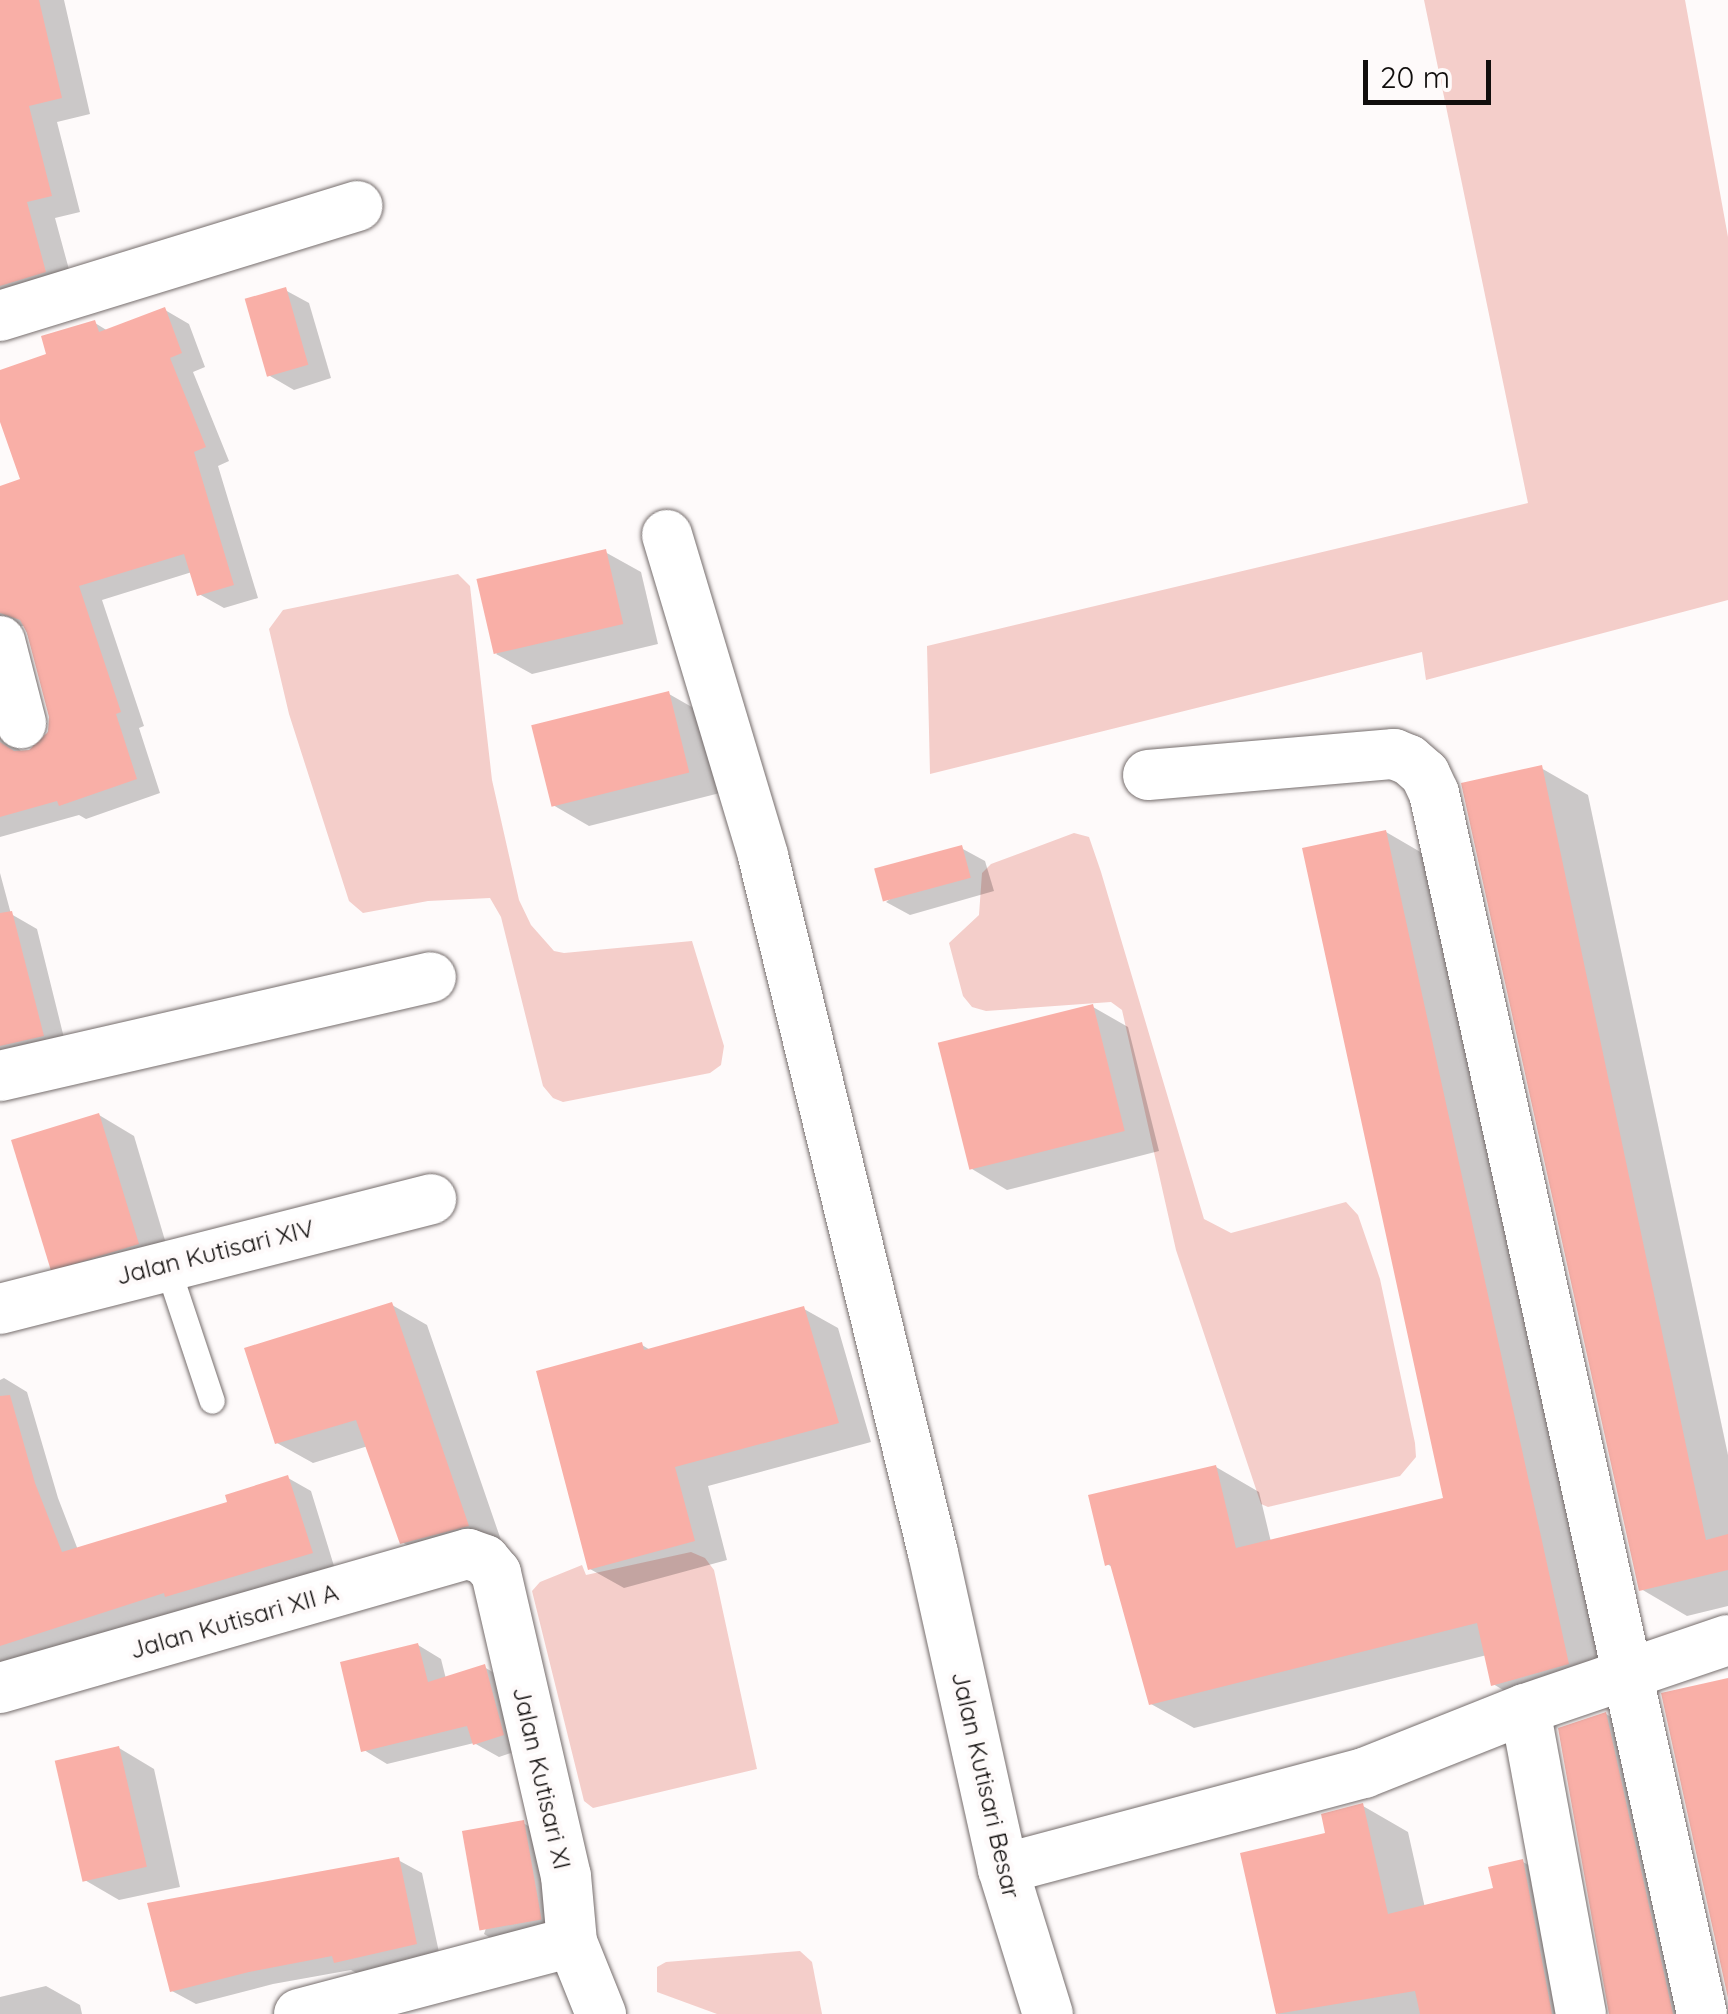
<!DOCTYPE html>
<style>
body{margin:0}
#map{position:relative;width:1728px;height:2014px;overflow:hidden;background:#fefafa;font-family:Quicksand,sans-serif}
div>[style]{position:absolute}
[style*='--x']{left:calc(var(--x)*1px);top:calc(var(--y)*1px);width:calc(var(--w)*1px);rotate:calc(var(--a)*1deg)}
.green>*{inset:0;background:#f4ceca}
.shadow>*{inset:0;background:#0003}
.building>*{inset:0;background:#f9afa7;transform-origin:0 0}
.roads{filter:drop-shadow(0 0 2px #766e6d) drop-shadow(0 0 2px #766e6d)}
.service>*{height:25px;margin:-12.5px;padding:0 12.5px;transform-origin:12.5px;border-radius:12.5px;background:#fff}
.minor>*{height:50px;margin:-25px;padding:0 25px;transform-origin:25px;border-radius:25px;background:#fff}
span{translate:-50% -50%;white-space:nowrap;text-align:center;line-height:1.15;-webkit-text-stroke:9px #fefafa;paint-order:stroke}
.street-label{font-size:25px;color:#110e0d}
.scale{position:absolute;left:1363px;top:60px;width:128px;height:45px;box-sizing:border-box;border:5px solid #110e0d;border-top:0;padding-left:12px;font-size:30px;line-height:35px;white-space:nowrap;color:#110e0d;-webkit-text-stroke:8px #fefafa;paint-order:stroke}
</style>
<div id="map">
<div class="green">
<i style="clip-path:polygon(1424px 0,1685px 0,1728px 237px,1728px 600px,1426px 680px,1422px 652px,930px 774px,927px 646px,1528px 503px)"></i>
<i style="clip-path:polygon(458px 574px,470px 586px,492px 780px,519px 900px,531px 925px,554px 951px,564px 953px,692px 941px,724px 1046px,721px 1065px,710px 1073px,563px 1102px,553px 1098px,543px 1086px,501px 917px,490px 898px,428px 901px,363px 913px,349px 901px,289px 714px,269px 629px,283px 610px)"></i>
<i style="clip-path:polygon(1074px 833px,1089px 837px,1101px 872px,1204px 1219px,1231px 1233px,1346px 1202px,1358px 1215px,1380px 1279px,1415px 1443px,1416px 1457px,1400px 1476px,1268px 1507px,1261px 1504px,1176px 1250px,1122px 1010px,1111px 1002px,986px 1011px,972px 1007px,963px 996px,949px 943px,979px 915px,982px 873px,991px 864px)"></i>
<i style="clip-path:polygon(691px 1552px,705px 1558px,714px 1570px,757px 1769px,593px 1808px,584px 1801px,532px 1591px,540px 1582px,582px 1565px,586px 1575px)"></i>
<i style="clip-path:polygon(800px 1951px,812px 1962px,822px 2014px,717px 2014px,657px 1992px,657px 1967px,666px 1962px)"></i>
</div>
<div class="shadow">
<i style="clip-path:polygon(0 0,64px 0,90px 114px,57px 122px,80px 212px,55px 218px,74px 288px,0 312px)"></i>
<i style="clip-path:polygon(285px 290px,309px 303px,331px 378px,294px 390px,270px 376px)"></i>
<i style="clip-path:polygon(165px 310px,189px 324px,205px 367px,193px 372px,229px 461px,218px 466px,258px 598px,224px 608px,199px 594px,192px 572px,102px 600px,144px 726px,139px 728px,160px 793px,86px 819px,79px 815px,0 837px,0 678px,18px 748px,23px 753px,44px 744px,52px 717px,25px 626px,17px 626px,0 643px,0 489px,23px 480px,0 414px,0 373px,49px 355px,95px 323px,108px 331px)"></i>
<i style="clip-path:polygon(605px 552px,641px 572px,658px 644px,532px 674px,496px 654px)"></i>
<i style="clip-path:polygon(669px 694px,704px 714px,724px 792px,589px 826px,553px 805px)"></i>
<i style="clip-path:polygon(1541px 768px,1588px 795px,1728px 1455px,1728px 1606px,1687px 1616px,1641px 1589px)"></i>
<i style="clip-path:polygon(1386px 832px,1429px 857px,1611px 1688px,1536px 1709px,1493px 1684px,1487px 1655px,1194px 1728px,1151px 1704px,1114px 1568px,1107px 1564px,1216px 1467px,1259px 1492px,1271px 1542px,1446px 1500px)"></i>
<i style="clip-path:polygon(961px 848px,985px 861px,994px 891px,910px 915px,886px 902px)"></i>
<i style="clip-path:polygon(0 873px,11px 914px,37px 929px,67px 1050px,0 1075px)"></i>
<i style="clip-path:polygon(1093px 1007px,1128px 1027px,1159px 1151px,1007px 1190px,972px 1169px)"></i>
<i style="clip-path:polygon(99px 1115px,134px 1136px,172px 1264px,87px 1286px,51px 1265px)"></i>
<i style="clip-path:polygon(392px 1305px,427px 1325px,503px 1546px,437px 1563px,402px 1542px,368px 1446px,313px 1463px,277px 1443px)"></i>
<i style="clip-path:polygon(804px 1309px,838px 1328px,871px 1442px,708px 1486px,727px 1560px,624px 1588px,590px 1569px,642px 1345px,652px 1351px)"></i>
<i style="clip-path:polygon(4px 1378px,27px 1392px,58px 1498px,78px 1550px,230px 1504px,288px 1478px,311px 1491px,334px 1566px,30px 1656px,0 1689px,0 1380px)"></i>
<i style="clip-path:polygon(418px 1645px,441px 1659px,446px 1679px,484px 1667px,508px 1681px,526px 1748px,499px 1757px,474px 1743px,387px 1764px,364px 1750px)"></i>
<i style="clip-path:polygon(1606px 1714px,1651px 1741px,1711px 2014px,1611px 2014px)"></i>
<i style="clip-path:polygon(119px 1748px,154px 1769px,180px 1887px,119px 1900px,83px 1879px)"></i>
<i style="clip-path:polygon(1363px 1806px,1408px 1832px,1425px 1908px,1496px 1890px,1523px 1862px,1568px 1888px,1591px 2014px,1278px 2014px,1243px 1855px,1328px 1835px)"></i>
<i style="clip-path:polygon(523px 1823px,559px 1843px,576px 1940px,519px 1955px,484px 1934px)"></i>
<i style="clip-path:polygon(398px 1860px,422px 1873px,440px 1957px,360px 1975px,351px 1970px,273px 1984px,196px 2004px,172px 1991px)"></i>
<i style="clip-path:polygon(46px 1986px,80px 2005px,82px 2014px,0 2014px,0 1997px)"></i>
</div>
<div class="building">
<i style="clip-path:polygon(0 0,39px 0,62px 98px,29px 106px,52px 196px,27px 202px,46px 272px,0 286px)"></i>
<i style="left:286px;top:287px;width:81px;height:43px;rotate:74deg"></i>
<i style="clip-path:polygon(165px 307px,182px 353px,170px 358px,206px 447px,194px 452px,234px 585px,197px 596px,184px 554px,79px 586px,121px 712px,116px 714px,137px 779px,59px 806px,57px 801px,0 817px,0 742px,14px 751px,29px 750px,48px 732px,49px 717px,27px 633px,20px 620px,0 613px,0 486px,20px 479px,0 422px,0 370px,46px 354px,41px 336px,95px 320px,99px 332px)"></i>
<i style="left:606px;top:549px;width:77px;height:133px;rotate:77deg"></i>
<i style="left:669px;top:691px;width:84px;height:142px;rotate:76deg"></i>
<i style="clip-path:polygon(1542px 765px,1706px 1540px,1728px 1534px,1728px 1570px,1639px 1591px,1461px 783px)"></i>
<i style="clip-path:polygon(1386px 830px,1569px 1664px,1491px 1686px,1477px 1623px,1149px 1705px,1110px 1564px,1105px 1566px,1088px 1495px,1216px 1465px,1236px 1548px,1443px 1498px,1302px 848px)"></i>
<i style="left:962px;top:845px;width:34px;height:91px;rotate:75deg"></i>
<i style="clip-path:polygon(12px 911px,44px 1036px,0 1046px,0 913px)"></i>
<i style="left:1093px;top:1004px;width:131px;height:160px;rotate:76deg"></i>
<i style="left:99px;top:1113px;width:137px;height:92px;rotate:73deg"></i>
<i style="clip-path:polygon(392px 1302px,469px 1526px,400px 1544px,356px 1420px,275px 1444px,244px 1348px)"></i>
<i style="clip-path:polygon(804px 1306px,839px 1423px,675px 1467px,695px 1541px,588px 1570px,536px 1371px,642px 1342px,644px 1350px)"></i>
<i style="clip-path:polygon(10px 1395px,35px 1483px,62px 1552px,227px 1502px,225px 1495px,288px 1475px,313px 1553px,165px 1597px,164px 1593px,0 1646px,0 1396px)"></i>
<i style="clip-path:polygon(418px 1643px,428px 1682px,485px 1664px,504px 1735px,473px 1745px,467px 1726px,361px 1752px,340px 1662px)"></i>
<i style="clip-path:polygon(1728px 1678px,1728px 1998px,1661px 1693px)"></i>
<i style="clip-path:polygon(1606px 1712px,1673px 2014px,1609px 2014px,1558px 1728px)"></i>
<i style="left:119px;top:1746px;width:124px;height:66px;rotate:77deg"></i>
<i style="clip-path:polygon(1363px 1803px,1388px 1914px,1493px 1888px,1488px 1867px,1523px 1859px,1552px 2014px,1420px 2014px,1415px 1991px,1276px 2014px,1240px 1853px,1325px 1833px,1321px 1814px)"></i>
<i style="left:524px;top:1820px;width:101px;height:63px;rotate:80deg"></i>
<i style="clip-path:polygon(399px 1857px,417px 1944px,334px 1963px,332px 1956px,249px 1972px,170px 1992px,147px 1903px)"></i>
</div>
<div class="roads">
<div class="service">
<i style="--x:166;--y:1263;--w:145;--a:71.6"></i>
</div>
<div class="minor">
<i style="--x:0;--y:316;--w:374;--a:-17.1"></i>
<i style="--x:667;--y:535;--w:335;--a:73.3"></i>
<i style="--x:763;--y:856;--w:717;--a:76.29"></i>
<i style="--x:933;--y:1553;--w:324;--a:77.5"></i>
<i style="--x:1003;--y:1869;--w:152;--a:72.8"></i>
<i style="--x:0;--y:641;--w:85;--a:75.6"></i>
<i style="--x:1148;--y:775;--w:247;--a:-4.9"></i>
<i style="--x:1394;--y:754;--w:16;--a:22"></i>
<i style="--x:1409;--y:760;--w:21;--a:41"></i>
<i style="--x:1425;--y:774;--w:21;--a:65"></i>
<i style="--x:1434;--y:793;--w:1250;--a:77.62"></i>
<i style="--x:0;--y:1076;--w:442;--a:-12.9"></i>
<i style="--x:0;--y:1309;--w:445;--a:-14.3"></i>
<i style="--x:0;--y:1688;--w:487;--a:-16"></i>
<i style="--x:468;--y:1554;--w:18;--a:19"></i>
<i style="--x:485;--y:1560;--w:17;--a:50"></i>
<i style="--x:496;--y:1573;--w:311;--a:77"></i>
<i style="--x:566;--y:1876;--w:66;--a:84.8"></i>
<i style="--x:572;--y:1942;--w:78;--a:68.1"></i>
<i style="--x:1003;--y:1869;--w:374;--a:-14.9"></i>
<i style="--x:1364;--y:1773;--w:173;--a:-21.7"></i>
<i style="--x:299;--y:2014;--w:282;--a:-14.8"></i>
<i style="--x:1581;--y:2014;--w:310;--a:-100.4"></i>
<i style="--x:1525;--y:1709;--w:214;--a:-18.8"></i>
</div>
</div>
<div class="street-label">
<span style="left:215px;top:1252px;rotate:-14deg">Jalan Kutisari XIV</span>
<span style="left:234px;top:1621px;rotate:-16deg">Jalan Kutisari XII A</span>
<span style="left:542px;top:1778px;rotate:77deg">Jalan Kutisari XI</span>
<span style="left:986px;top:1785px;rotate:77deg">Jalan Kutisari Besar</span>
</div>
<div class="scale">20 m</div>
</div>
